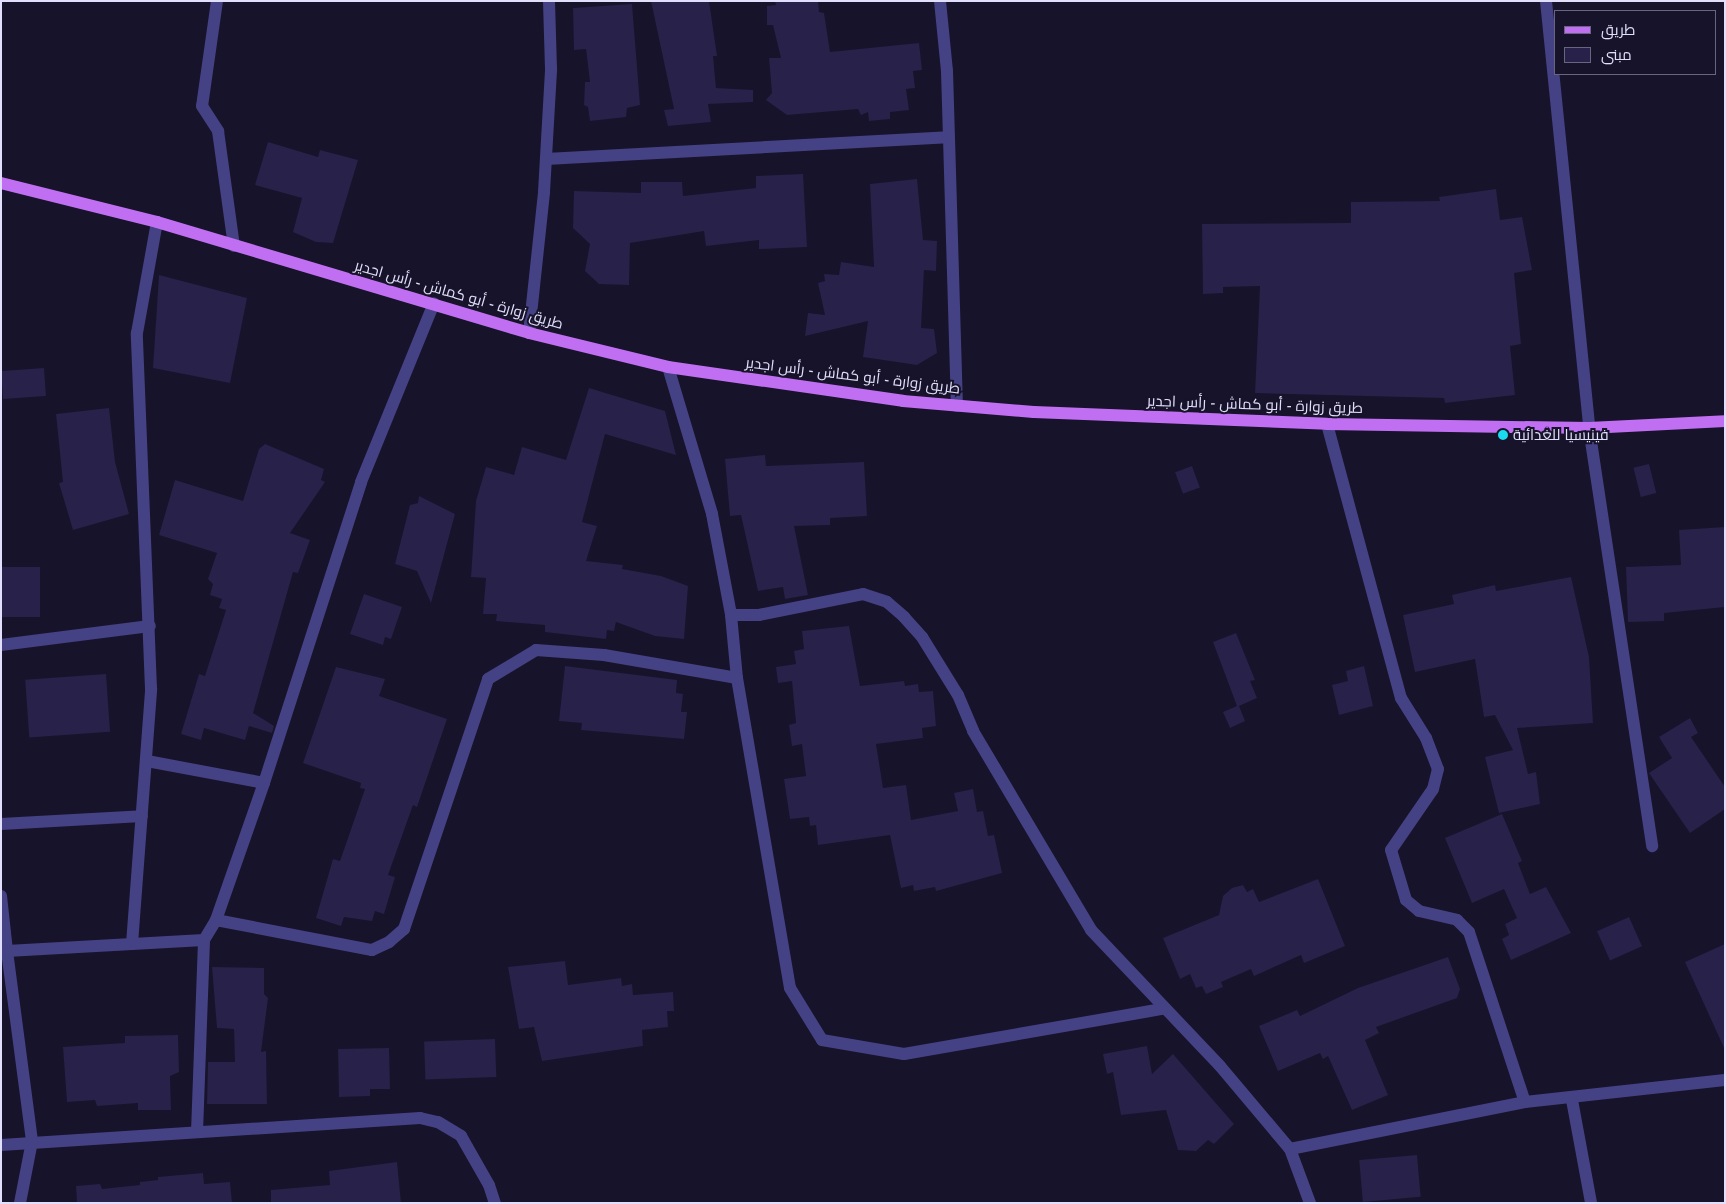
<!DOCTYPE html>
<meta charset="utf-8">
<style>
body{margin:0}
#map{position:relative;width:1726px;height:1204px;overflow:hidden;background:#17132a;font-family:Arial,Cairo,sans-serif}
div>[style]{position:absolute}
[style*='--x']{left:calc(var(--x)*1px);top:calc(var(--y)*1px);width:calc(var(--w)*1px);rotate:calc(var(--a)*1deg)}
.building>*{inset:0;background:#282149;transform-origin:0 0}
.street>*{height:12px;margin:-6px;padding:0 6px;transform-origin:6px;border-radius:6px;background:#444285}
.primary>*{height:12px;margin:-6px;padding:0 6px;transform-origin:6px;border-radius:6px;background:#c06ff3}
.dots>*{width:14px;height:14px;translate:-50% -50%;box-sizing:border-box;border:2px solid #17132a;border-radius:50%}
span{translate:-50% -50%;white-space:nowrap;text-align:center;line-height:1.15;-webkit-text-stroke:4px #17132a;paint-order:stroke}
.street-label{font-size:15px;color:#e2dffc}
.poi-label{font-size:15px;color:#e2dffc}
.left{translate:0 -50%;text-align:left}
.frame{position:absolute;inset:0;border:2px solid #e2dffc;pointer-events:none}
.legend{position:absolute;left:1554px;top:10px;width:162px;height:65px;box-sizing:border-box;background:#17132a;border:1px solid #68657e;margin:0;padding:6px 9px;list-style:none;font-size:15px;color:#e2dffc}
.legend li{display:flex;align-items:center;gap:10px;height:25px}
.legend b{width:25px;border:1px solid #68657e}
</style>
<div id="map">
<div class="building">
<i style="clip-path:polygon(651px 1px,709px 1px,717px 56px,713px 56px,716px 88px,753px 90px,753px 102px,708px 104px,711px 122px,668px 126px,664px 110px,674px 109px)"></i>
<i style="clip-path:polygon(775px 1px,818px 1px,819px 12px,824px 13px,830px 52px,919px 43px,922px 70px,913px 71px,915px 88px,906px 89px,909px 110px,890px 112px,890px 119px,869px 121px,868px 112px,861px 115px,858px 109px,787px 115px,766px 100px,772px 93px,769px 58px,781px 58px,773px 25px,767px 25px,767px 6px,776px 5px)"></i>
<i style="clip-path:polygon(632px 4px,640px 105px,627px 108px,626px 117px,590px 121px,588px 107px,584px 105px,585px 82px,590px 82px,586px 49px,574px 50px,573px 8px)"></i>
<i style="clip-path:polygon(268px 142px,318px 157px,320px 150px,358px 160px,333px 243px,316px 242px,293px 232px,302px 198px,255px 185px)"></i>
<i style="clip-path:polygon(803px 174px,807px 247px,759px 249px,759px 240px,706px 246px,704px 231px,630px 243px,629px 285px,599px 284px,585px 271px,590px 244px,573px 228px,574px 191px,641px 193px,641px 182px,682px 182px,683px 196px,756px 188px,756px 176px)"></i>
<i style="clip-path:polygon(917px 179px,923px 240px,937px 241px,936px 271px,924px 270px,921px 328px,934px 329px,937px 353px,917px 365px,863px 357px,868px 321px,805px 336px,808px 313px,825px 315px,818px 283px,825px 281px,824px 274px,839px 275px,841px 262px,874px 267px,870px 184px)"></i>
<i style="clip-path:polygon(1496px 189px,1500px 220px,1522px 217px,1532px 270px,1514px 273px,1521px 344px,1510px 346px,1515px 395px,1445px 403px,1444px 398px,1255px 393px,1260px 286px,1223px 287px,1223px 293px,1203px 294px,1202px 224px,1351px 223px,1351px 202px,1440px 201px,1439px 197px)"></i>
<i style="clip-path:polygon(159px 275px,247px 298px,230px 383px,153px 368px)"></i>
<i style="left:44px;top:368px;width:28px;height:43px;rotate:86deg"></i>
<i style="clip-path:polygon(589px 388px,665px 411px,676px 455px,605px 434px,582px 522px,597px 526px,586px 561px,623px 565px,622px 569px,661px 576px,688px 586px,684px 639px,655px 636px,616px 622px,614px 631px,607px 630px,606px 639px,545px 632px,545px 625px,496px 621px,497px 614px,483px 614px,486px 578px,471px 577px,476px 501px,486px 467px,514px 475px,522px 447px,566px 460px)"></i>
<i style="clip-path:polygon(109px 408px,115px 462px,129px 514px,73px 530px,59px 483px,63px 482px,56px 414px)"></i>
<i style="clip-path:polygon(265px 444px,324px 469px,321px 480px,325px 482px,290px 533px,310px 540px,298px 573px,293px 572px,253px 713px,274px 726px,272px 733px,249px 726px,245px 740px,204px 728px,201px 740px,181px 734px,199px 674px,205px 676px,226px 610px,219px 608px,222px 599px,210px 595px,213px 584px,208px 579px,217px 553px,159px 535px,175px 480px,243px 501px,259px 449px)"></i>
<i style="clip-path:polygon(765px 455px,766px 466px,864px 462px,867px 516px,830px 518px,830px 525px,794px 526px,808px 595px,785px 599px,783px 587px,758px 591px,741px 515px,730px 516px,725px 459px)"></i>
<i style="left:1649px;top:464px;width:30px;height:16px;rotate:76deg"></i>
<i style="left:1192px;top:466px;width:23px;height:18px;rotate:70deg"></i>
<i style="clip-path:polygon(419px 496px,455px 514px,431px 603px,417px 571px,395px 564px,410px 505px,418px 503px)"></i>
<i style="clip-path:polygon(1725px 527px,1725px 607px,1664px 613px,1664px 621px,1628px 622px,1626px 567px,1681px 565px,1679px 530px)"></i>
<i style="left:1px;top:567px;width:39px;height:50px"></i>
<i style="clip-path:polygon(1571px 577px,1589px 657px,1593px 723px,1517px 728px,1528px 774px,1536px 772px,1540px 804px,1499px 813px,1485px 757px,1513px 750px,1495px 715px,1484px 717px,1475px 659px,1415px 672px,1403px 615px,1454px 604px,1452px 595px,1495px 585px,1496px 591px)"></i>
<i style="clip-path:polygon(364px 594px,402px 607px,391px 639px,385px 637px,383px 645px,350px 634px)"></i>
<i style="clip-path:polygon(849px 626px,860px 686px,904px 681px,905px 686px,918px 684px,919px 692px,933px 691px,936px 726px,922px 728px,923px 738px,876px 744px,883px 788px,906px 785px,911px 820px,958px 811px,954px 793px,973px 789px,977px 812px,983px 811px,988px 836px,994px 835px,1002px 873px,936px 891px,935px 887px,914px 891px,913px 885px,901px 888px,890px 835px,818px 845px,816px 825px,810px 826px,809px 817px,790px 819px,784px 779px,806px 776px,802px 744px,792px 746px,789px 725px,796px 723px,792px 681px,778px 683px,776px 667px,796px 664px,794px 651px,804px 649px,802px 631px)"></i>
<i style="clip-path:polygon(1236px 633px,1255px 680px,1250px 681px,1257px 698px,1239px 706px,1245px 721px,1230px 728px,1223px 712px,1237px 706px,1213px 642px)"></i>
<i style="clip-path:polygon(565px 666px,677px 680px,676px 693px,683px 694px,681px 712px,687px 712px,684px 739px,581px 730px,582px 723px,559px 721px)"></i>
<i style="clip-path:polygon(1364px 666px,1373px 706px,1339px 715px,1332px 685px,1348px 681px,1346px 671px)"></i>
<i style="clip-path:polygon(336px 667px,385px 679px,379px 696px,447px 719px,417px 807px,413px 805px,388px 875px,395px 877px,384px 914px,375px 911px,372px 921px,344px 917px,341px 926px,316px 918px,333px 859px,340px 861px,365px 789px,360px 788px,361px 783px,303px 763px)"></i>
<i style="left:106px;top:674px;width:58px;height:81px;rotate:86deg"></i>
<i style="clip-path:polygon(1690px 718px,1698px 733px,1691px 737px,1725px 787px,1725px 809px,1690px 833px,1649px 773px,1672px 758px,1659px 737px)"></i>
<i style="clip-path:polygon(1502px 814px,1522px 861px,1518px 863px,1530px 894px,1546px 887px,1571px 933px,1511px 960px,1502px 939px,1509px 935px,1505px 924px,1517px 918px,1504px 889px,1472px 903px,1445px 838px)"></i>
<i style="clip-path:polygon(1318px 879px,1345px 946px,1304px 963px,1301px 955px,1254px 976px,1251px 969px,1221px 982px,1223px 987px,1206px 994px,1202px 986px,1196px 988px,1190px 974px,1180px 979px,1163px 938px,1219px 915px,1223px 896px,1232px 888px,1243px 885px,1247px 892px,1253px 889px,1259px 902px)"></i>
<i style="left:1629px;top:917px;width:32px;height:35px;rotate:66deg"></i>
<i style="clip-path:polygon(1725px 944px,1725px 1050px,1685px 962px)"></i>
<i style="clip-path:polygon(1448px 957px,1460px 989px,1457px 998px,1376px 1027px,1379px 1033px,1365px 1040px,1388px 1095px,1352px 1110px,1328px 1056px,1323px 1059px,1320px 1053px,1278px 1071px,1259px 1026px,1297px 1010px,1300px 1016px,1358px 988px)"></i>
<i style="clip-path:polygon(565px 961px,568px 985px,621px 978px,622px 986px,632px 984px,633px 995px,673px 992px,674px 1011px,667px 1011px,668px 1027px,642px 1030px,643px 1046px,542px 1061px,534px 1027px,519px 1029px,508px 967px)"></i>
<i style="clip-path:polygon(212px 967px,264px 968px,264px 994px,268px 998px,261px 1052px,266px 1051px,267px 1104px,207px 1104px,208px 1062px,235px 1062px,234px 1029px,217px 1028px)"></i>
<i style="clip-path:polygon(178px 1035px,179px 1072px,170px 1076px,171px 1110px,138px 1110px,138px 1103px,97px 1106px,95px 1100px,67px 1102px,63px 1047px,125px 1043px,125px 1036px)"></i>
<i style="left:495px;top:1039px;width:38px;height:71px;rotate:88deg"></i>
<i style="clip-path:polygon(1147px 1046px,1152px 1074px,1173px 1054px,1234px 1124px,1214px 1144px,1208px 1140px,1196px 1151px,1178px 1150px,1166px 1110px,1121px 1115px,1113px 1072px,1107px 1074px,1103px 1054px)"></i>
<i style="clip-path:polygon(389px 1048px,390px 1089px,370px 1089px,370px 1096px,339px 1097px,338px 1049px)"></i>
<i style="left:1417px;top:1155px;width:42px;height:58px;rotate:85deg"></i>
<i style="clip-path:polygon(397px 1162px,401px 1203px,271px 1203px,271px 1190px,330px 1185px,329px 1171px)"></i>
<i style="clip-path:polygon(203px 1173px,204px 1184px,230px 1182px,232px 1203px,77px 1203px,76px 1186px,100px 1184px,102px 1189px,140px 1185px,140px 1182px,158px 1180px,158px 1177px)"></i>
</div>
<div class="street">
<i style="--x:217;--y:1;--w:106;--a:98.1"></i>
<i style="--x:202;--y:106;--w:30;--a:57"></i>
<i style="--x:218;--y:131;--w:116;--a:82.1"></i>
<i style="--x:940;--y:1;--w:70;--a:84.3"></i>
<i style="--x:947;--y:71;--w:335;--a:88.3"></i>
<i style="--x:1546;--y:1;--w:429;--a:84.2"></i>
<i style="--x:1589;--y:428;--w:423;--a:81.4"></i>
<i style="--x:546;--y:159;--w:402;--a:-3.1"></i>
<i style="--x:529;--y:333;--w:142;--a:-83.9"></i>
<i style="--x:544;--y:192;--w:123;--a:-86.7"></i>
<i style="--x:551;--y:69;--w:68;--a:-91.7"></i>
<i style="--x:668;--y:367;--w:153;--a:73.3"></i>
<i style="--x:712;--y:514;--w:103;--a:79.3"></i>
<i style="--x:731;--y:615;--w:28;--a:0"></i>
<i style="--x:759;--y:615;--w:106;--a:-11.4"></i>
<i style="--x:863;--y:594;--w:25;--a:18"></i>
<i style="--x:887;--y:602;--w:23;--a:41"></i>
<i style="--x:904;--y:617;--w:27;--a:48"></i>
<i style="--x:922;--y:637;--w:68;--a:58.2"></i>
<i style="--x:958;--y:695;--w:39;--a:67"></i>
<i style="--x:973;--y:731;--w:231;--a:59.3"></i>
<i style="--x:1091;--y:930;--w:187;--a:46.5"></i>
<i style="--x:1220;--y:1066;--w:109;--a:49.9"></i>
<i style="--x:1290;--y:1149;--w:58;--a:69.7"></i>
<i style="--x:1327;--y:424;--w:284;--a:74.9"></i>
<i style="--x:1401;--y:698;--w:47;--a:58"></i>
<i style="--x:1426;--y:738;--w:33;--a:69"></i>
<i style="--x:1438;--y:769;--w:21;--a:104"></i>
<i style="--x:1433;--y:789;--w:74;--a:124.5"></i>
<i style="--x:1391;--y:850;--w:52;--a:73.3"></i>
<i style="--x:1406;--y:900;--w:17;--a:40"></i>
<i style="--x:1419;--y:911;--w:39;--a:13"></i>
<i style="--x:1457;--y:920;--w:17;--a:45"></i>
<i style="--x:1469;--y:932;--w:179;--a:71.8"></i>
<i style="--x:731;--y:615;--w:63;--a:84.6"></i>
<i style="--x:737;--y:678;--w:314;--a:80.3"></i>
<i style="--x:790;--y:988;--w:61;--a:58.4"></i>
<i style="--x:822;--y:1040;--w:83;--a:9.7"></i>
<i style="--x:904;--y:1054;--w:262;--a:-9.9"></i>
<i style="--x:1;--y:645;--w:150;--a:-7.3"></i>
<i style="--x:147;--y:761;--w:119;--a:10.6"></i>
<i style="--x:1;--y:824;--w:141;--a:-3.2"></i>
<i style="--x:1;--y:896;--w:55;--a:83.8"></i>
<i style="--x:216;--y:920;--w:159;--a:10.9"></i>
<i style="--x:372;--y:950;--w:19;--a:-25"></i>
<i style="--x:389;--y:942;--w:20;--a:-41"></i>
<i style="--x:404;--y:929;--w:264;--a:-71.4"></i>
<i style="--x:488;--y:679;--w:56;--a:-31.1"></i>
<i style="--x:536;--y:650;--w:68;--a:4.2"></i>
<i style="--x:604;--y:655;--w:135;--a:9.8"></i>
<i style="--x:132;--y:944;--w:256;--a:-85.7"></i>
<i style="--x:151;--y:689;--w:356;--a:-92.3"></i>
<i style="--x:137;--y:333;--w:113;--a:-79.8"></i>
<i style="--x:1572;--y:1100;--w:105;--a:79.5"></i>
<i style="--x:197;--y:1132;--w:192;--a:-87.9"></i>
<i style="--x:204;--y:940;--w:23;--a:-59"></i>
<i style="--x:216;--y:920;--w:145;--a:-70.7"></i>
<i style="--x:264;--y:783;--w:316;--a:-72.1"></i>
<i style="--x:361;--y:482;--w:193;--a:-67.8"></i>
<i style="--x:1;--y:1145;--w:420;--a:-3.7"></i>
<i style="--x:420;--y:1118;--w:18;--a:13"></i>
<i style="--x:438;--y:1122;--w:27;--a:31"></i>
<i style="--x:461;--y:1136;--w:56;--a:60.3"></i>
<i style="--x:489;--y:1185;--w:19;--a:72"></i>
<i style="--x:1290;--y:1149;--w:240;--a:-11.3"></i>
<i style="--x:1525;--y:1102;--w:201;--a:-6.3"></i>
<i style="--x:20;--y:1203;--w:63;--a:-79"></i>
<i style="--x:32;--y:1141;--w:192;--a:-97.5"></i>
<i style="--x:7;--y:951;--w:197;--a:-3.2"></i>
</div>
<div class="primary">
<i style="--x:1;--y:183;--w:161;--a:14"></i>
<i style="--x:157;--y:222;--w:388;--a:16.6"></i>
<i style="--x:529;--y:333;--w:143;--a:13.7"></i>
<i style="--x:668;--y:367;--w:237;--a:8.2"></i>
<i style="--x:903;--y:401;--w:131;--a:4.8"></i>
<i style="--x:1034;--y:412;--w:293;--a:2.3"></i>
<i style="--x:1327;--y:424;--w:262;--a:0.9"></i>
<i style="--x:1589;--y:428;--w:136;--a:-2.9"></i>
</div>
<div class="dots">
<i style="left:1503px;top:435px;background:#1adaed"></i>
</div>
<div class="street-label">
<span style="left:459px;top:294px;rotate:16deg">طريق زوارة - أبو كماش - رأس اجدير</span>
<span style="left:853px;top:375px;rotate:7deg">طريق زوارة - أبو كماش - رأس اجدير</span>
<span style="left:1255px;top:404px;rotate:2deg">طريق زوارة - أبو كماش - رأس اجدير</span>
</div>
<div class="poi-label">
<span class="left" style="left:1513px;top:435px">فينيسيا للغدائية</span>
</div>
<div class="frame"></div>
<ul class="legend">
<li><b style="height:6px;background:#c06ff3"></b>طريق</li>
<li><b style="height:14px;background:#282149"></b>مبنى</li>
</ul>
</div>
